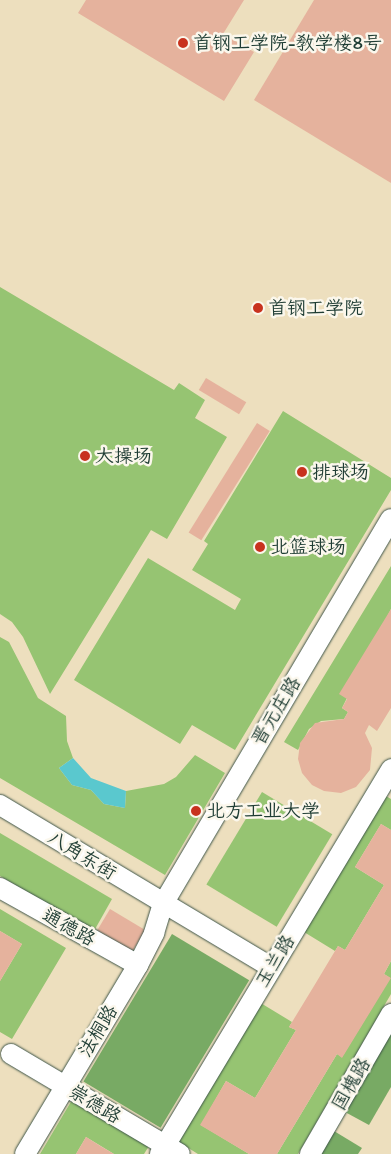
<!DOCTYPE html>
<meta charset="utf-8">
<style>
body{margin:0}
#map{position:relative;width:391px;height:1154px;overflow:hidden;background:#eddfbe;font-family:Itim,"LXGW WenKai TC",sans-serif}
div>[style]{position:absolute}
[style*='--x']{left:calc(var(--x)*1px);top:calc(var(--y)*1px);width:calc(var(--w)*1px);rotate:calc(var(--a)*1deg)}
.green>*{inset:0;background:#96c472;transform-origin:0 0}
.forest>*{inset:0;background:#78aa64;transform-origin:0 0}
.water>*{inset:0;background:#5ac8ce}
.building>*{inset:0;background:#e5b29d;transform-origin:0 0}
.roads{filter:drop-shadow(0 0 1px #3e5549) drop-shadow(0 0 1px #3e5549)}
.minor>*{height:20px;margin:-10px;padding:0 10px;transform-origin:10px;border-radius:10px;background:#fff}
.dots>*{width:14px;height:14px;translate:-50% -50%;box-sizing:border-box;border:2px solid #fbf7ec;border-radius:50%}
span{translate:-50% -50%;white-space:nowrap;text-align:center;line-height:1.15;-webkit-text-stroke:5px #fbf7ec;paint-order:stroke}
.poi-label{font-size:19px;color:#1f3d34}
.left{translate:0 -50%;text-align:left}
.street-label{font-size:19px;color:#1f3d34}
</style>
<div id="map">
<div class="green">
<i style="clip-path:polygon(0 287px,174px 390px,179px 383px,205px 400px,195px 418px,227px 437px,167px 539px,151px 530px,50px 694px,23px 637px,12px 622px,0 614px)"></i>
<i style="clip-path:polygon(283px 411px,391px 478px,391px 490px,235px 750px,192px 725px,180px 744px,74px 680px,148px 558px,235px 610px,241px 599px,192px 570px,208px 544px,204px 541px)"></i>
<i style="clip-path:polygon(391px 566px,391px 609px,342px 708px,348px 712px,344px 719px,321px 721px,309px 729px,298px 750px,284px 742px)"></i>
<i style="clip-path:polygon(0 637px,9px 642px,38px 698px,66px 716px,67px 741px,73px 758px,59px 768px,72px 785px,91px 790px,104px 804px,125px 808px,126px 791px,164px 784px,176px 777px,195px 755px,225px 773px,165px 875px,0 778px)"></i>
<i style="left:262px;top:792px;width:82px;height:108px;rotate:31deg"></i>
<i style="clip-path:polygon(386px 796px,391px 799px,391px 830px,381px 824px,355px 867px,384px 885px,345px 950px,338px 946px,335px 951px,304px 932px)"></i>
<i style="clip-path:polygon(0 833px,112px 899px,94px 931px,0 876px)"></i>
<i style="clip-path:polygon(0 909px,66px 948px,12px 1039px,0 1032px,0 981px,22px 944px,0 931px)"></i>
<i style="clip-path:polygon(391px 961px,391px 994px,298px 1154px,277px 1154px,337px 1054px,342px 1057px,390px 978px,384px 974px)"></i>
<i style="clip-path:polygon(259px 1002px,292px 1022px,289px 1027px,296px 1030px,255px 1098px,226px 1081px,201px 1125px,249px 1154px,198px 1154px,177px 1141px)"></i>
<i style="clip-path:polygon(72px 1100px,149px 1146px,144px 1154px,114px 1154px,86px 1137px,76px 1154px,40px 1154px)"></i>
</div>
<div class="forest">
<i style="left:172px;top:934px;width:90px;height:172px;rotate:31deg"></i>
<i style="clip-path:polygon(391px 1033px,391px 1087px,369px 1125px,345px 1112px)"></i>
<i style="clip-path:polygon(334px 1131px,362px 1148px,358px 1154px,321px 1154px)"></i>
</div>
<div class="water">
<i style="clip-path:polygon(73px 758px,91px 778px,126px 791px,125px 808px,104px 804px,91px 790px,72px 785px,59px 768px)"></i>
</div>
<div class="building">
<i style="clip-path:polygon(86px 0,244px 0,223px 34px,254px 52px,224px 101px,78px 13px)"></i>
<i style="clip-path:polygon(314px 0,391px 0,391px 183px,254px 100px)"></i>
<i style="left:206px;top:378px;width:47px;height:14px;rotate:31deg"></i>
<i style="left:257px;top:423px;width:15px;height:129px;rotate:32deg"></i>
<i style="clip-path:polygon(391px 609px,391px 708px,377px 731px,369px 725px,365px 733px,372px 748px,370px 770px,356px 787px,341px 793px,324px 791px,312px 785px,302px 773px,298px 759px,300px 743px,315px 723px,344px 719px,348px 712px,342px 708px,347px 699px,339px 694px)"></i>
<i style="clip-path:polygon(381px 824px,391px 830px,391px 961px,384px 974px,391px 978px,342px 1058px,337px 1054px,277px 1154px,249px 1154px,200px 1125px,226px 1081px,255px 1098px,296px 1030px,289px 1027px,314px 986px,338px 946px,345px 950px,384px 885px,355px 867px)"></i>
<i style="left:110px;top:909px;width:41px;height:25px;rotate:31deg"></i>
<i style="clip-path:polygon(0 931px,22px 944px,0 981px)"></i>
<i style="clip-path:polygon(86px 1137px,102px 1147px,114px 1154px,76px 1154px)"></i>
</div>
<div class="roads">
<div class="minor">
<i style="--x:0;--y:805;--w:316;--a:30.9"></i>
<i style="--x:0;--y:888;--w:158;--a:29.2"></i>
<i style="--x:11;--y:1054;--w:196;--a:30.6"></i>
<i style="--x:25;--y:1154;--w:220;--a:-59.1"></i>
<i style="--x:138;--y:965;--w:36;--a:-63"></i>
<i style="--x:154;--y:933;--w:30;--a:-73"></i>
<i style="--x:163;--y:904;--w:447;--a:-59.4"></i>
<i style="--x:160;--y:1154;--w:449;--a:-59"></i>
<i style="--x:310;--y:1154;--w:162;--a:-59.9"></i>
</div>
</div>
<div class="dots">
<i style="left:183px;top:43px;background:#c8321e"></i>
<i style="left:258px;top:308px;background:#c8321e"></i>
<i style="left:85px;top:456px;background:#c8321e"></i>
<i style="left:302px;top:472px;background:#c8321e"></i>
<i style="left:260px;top:547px;background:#c8321e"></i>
<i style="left:196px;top:811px;background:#c8321e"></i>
</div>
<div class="poi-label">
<span class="left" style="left:193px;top:43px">首钢工学院-教学楼8号</span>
<span class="left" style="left:268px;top:308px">首钢工学院</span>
<span class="left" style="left:95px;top:456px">大操场</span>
<span class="left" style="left:312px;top:472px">排球场</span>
<span class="left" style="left:270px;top:547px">北篮球场</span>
<span class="left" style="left:206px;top:811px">北方工业大学</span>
</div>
<div class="street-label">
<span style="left:276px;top:711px;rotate:-59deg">晋元庄路</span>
<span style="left:82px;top:855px;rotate:31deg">八角东街</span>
<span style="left:69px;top:927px;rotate:29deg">通德路</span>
<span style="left:275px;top:961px;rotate:-59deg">玉兰路</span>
<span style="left:98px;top:1031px;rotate:-59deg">法桐路</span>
<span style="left:351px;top:1084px;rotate:-60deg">国槐路</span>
<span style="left:95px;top:1104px;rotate:31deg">崇德路</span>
</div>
</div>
